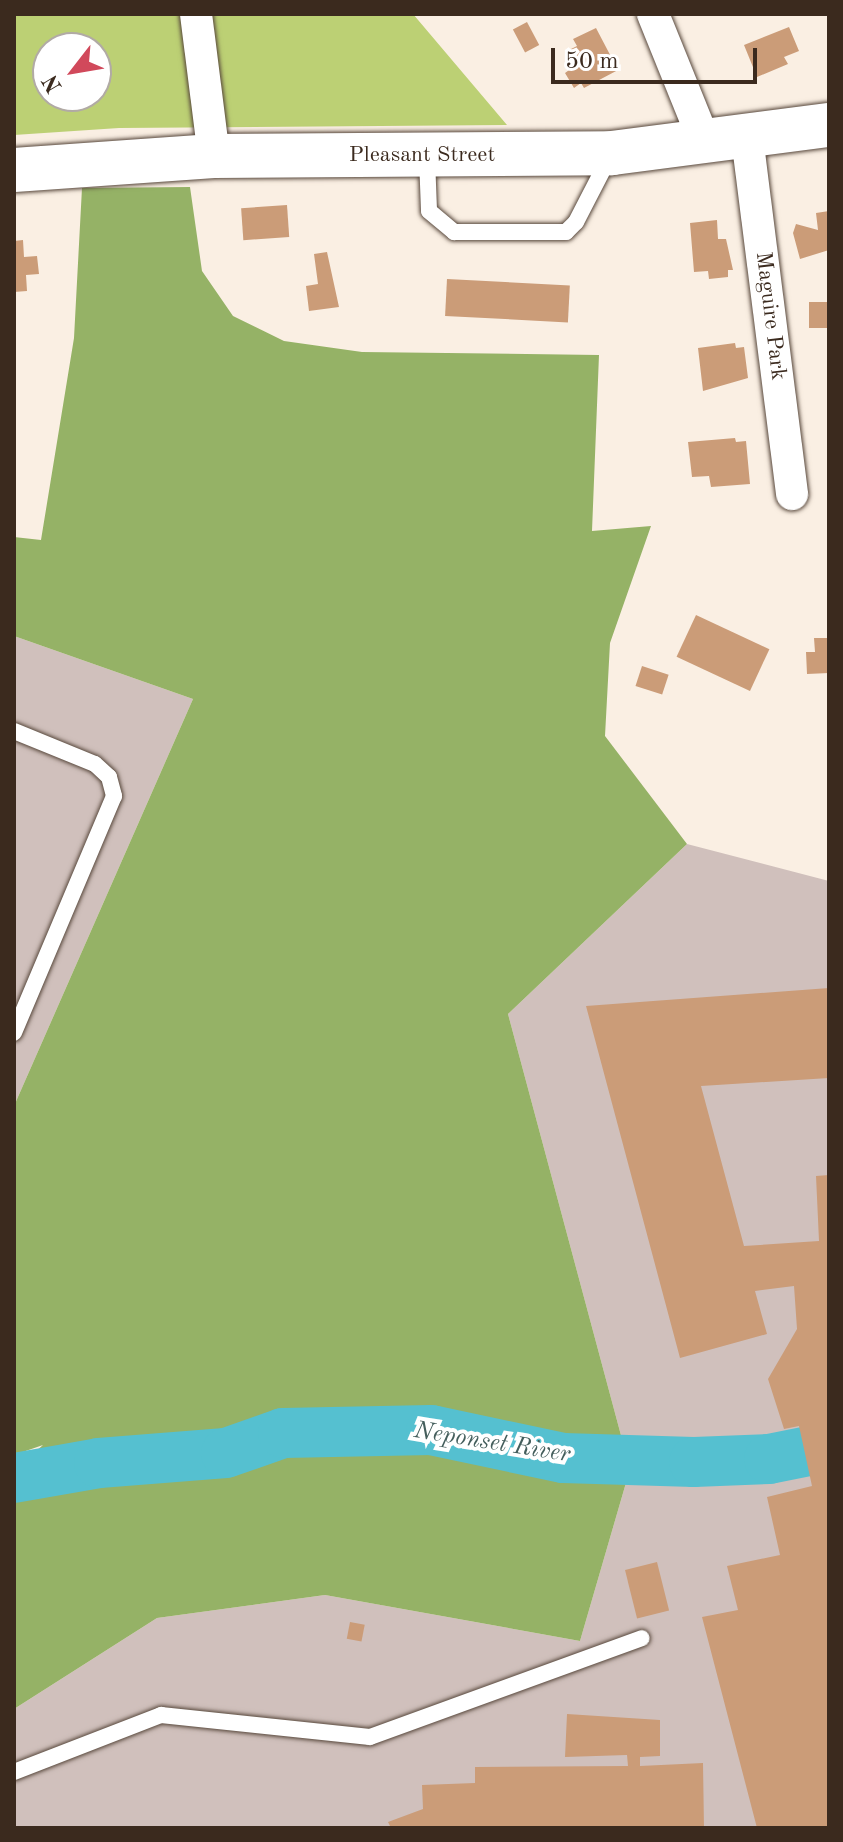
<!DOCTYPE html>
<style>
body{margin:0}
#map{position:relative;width:843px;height:1842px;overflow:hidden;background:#faefe3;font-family:"Old Standard TT",serif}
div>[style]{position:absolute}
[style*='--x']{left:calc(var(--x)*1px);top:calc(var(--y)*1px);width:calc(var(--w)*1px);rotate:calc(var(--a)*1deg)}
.industrial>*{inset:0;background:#d0c0bc}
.green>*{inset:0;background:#bcd074}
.forest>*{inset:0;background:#95b266}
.river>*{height:50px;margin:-25px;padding:0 25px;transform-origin:25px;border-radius:25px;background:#55c0d0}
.building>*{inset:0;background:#cb9c78;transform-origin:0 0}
.roads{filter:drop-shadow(0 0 2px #58483c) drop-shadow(0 0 2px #58483c)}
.lane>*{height:16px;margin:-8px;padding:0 8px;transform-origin:8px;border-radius:8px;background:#fff}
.street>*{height:32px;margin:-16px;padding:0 16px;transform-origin:16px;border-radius:16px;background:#fff}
.secondary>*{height:44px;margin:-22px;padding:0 22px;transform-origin:22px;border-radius:22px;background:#fff}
span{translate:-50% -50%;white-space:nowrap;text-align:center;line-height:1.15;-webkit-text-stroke:8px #fff;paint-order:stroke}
.street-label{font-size:22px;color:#3b2a1e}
.water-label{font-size:24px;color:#445e5c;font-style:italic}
.frame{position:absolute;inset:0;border:16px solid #3b2a1e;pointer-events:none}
.north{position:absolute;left:32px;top:32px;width:80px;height:80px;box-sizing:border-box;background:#fff;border:2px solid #b1aaa5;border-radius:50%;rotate:239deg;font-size:22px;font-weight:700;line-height:32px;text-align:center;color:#3b2a1e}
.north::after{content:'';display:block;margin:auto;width:28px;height:36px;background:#d1495b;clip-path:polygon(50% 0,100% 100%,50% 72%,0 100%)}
.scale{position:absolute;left:551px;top:48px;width:206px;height:36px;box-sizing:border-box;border:4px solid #3b2a1e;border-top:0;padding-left:10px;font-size:24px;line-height:28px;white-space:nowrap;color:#3b2a1e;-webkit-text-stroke:6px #fff;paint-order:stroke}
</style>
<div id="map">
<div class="industrial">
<i style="clip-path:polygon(14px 636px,193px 699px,14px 1106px)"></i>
<i style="clip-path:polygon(687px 844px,829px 881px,829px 1828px,14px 1828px,14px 1709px,157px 1618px,325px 1595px,580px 1641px,630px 1469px,508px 1014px)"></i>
</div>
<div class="green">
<i style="clip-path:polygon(evenodd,14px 14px,413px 14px,507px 125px,119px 128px,14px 135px,14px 14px,48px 48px,96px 48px,96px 96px,48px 96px,48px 48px)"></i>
</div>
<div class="forest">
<i style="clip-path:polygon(190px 187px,202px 271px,233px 316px,284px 341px,362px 352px,599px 355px,592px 531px,651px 526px,610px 643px,605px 736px,687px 844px,508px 1014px,630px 1469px,580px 1641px,325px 1595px,157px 1618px,14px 1709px,14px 1471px,43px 1445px,14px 1455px,14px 1106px,193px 699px,14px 636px,14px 537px,41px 540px,74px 338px,82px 188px)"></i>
</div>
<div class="river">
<i style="--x:14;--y:1478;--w:86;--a:-10"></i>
<i style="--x:99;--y:1463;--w:127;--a:-4.5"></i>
<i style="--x:226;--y:1453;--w:60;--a:-19.3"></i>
<i style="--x:283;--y:1433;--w:148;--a:-1.2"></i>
<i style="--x:431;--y:1430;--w:135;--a:12"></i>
<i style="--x:563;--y:1458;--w:131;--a:1.7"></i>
<i style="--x:694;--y:1462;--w:75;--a:-2.3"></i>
<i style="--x:769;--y:1459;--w:61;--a:-11.3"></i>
</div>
<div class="building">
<i style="left:527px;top:22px;width:26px;height:16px;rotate:62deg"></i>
<i style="clip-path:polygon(789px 27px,799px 51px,784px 57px,788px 64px,757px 77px,744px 45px)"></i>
<i style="clip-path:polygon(596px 28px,618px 70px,584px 88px,581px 83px,574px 88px,565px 73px,572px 68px,565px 52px,577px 46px,573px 39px)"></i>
<i style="left:287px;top:205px;width:32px;height:46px;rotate:86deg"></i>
<i style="clip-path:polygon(829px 211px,829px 250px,800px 259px,793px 233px,796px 224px,818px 230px,816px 213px)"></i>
<i style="clip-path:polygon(717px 220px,718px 239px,726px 239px,733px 270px,728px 270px,728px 277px,709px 279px,708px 271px,694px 272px,690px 223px)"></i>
<i style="clip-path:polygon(23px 240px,24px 257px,37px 256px,39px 274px,26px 275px,27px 291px,14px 292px,14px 241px)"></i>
<i style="clip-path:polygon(327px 252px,339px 307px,309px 311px,306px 286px,318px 284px,314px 254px)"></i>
<i style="left:447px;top:279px;width:123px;height:37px;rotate:3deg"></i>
<i style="left:809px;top:302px;width:20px;height:26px"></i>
<i style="clip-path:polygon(735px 343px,736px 348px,744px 347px,748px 378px,703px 391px,698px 348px)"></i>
<i style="clip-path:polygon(735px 438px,736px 442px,746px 441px,750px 484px,711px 487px,709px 476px,692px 477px,688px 442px)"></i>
<i style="left:696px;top:615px;width:81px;height:46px;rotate:25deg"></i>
<i style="clip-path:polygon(814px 638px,829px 638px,829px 673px,807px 674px,806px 652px,815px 652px)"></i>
<i style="left:642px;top:666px;width:28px;height:21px;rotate:18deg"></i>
<i style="clip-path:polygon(829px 988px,829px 1078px,701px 1086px,744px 1246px,819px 1241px,816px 1176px,829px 1175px,829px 1828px,757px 1828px,702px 1617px,738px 1610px,727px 1566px,780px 1555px,767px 1497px,812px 1486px,799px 1426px,784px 1429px,768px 1379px,797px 1329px,794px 1286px,755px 1291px,767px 1334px,680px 1358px,586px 1006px)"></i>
<i style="left:657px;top:1562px;width:50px;height:33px;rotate:76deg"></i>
<i style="left:350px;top:1622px;width:15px;height:17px;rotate:11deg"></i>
<i style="clip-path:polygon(567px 1714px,660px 1720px,660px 1756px,640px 1757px,640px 1766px,703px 1763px,704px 1828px,391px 1828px,388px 1822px,423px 1809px,422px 1785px,475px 1783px,475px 1767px,628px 1766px,627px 1755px,565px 1757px)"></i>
</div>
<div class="roads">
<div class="lane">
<i style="--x:427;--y:158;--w:53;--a:87.8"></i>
<i style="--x:429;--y:211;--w:33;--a:40"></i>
<i style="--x:454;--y:232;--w:112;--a:0"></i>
<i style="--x:566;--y:232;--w:14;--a:-45"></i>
<i style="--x:576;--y:222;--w:72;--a:-62.7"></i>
<i style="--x:14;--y:731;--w:87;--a:22.2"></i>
<i style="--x:95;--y:764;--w:19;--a:43"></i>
<i style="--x:109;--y:777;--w:20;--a:75"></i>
<i style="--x:114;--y:796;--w:257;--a:112.9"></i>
<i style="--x:14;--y:1772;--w:158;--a:-21.2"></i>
<i style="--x:161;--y:1715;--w:210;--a:6"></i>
<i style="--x:370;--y:1737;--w:289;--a:-20"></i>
</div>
<div class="street">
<i style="--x:196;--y:14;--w:143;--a:82.8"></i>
<i style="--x:653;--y:14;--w:139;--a:68"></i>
<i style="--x:747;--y:137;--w:360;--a:82.8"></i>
</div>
<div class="secondary">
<i style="--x:14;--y:170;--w:200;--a:-4"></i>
<i style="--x:214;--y:156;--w:398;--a:-0.4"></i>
<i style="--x:612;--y:153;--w:219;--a:-7.4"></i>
</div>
</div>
<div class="street-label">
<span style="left:422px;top:156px">Pleasant Street</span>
<span style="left:770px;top:316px;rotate:83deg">Maguire Park</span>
</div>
<div class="water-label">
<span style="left:492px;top:1444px;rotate:9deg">Neponset River</span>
</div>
<div class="frame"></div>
<div class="north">N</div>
<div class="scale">50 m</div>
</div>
